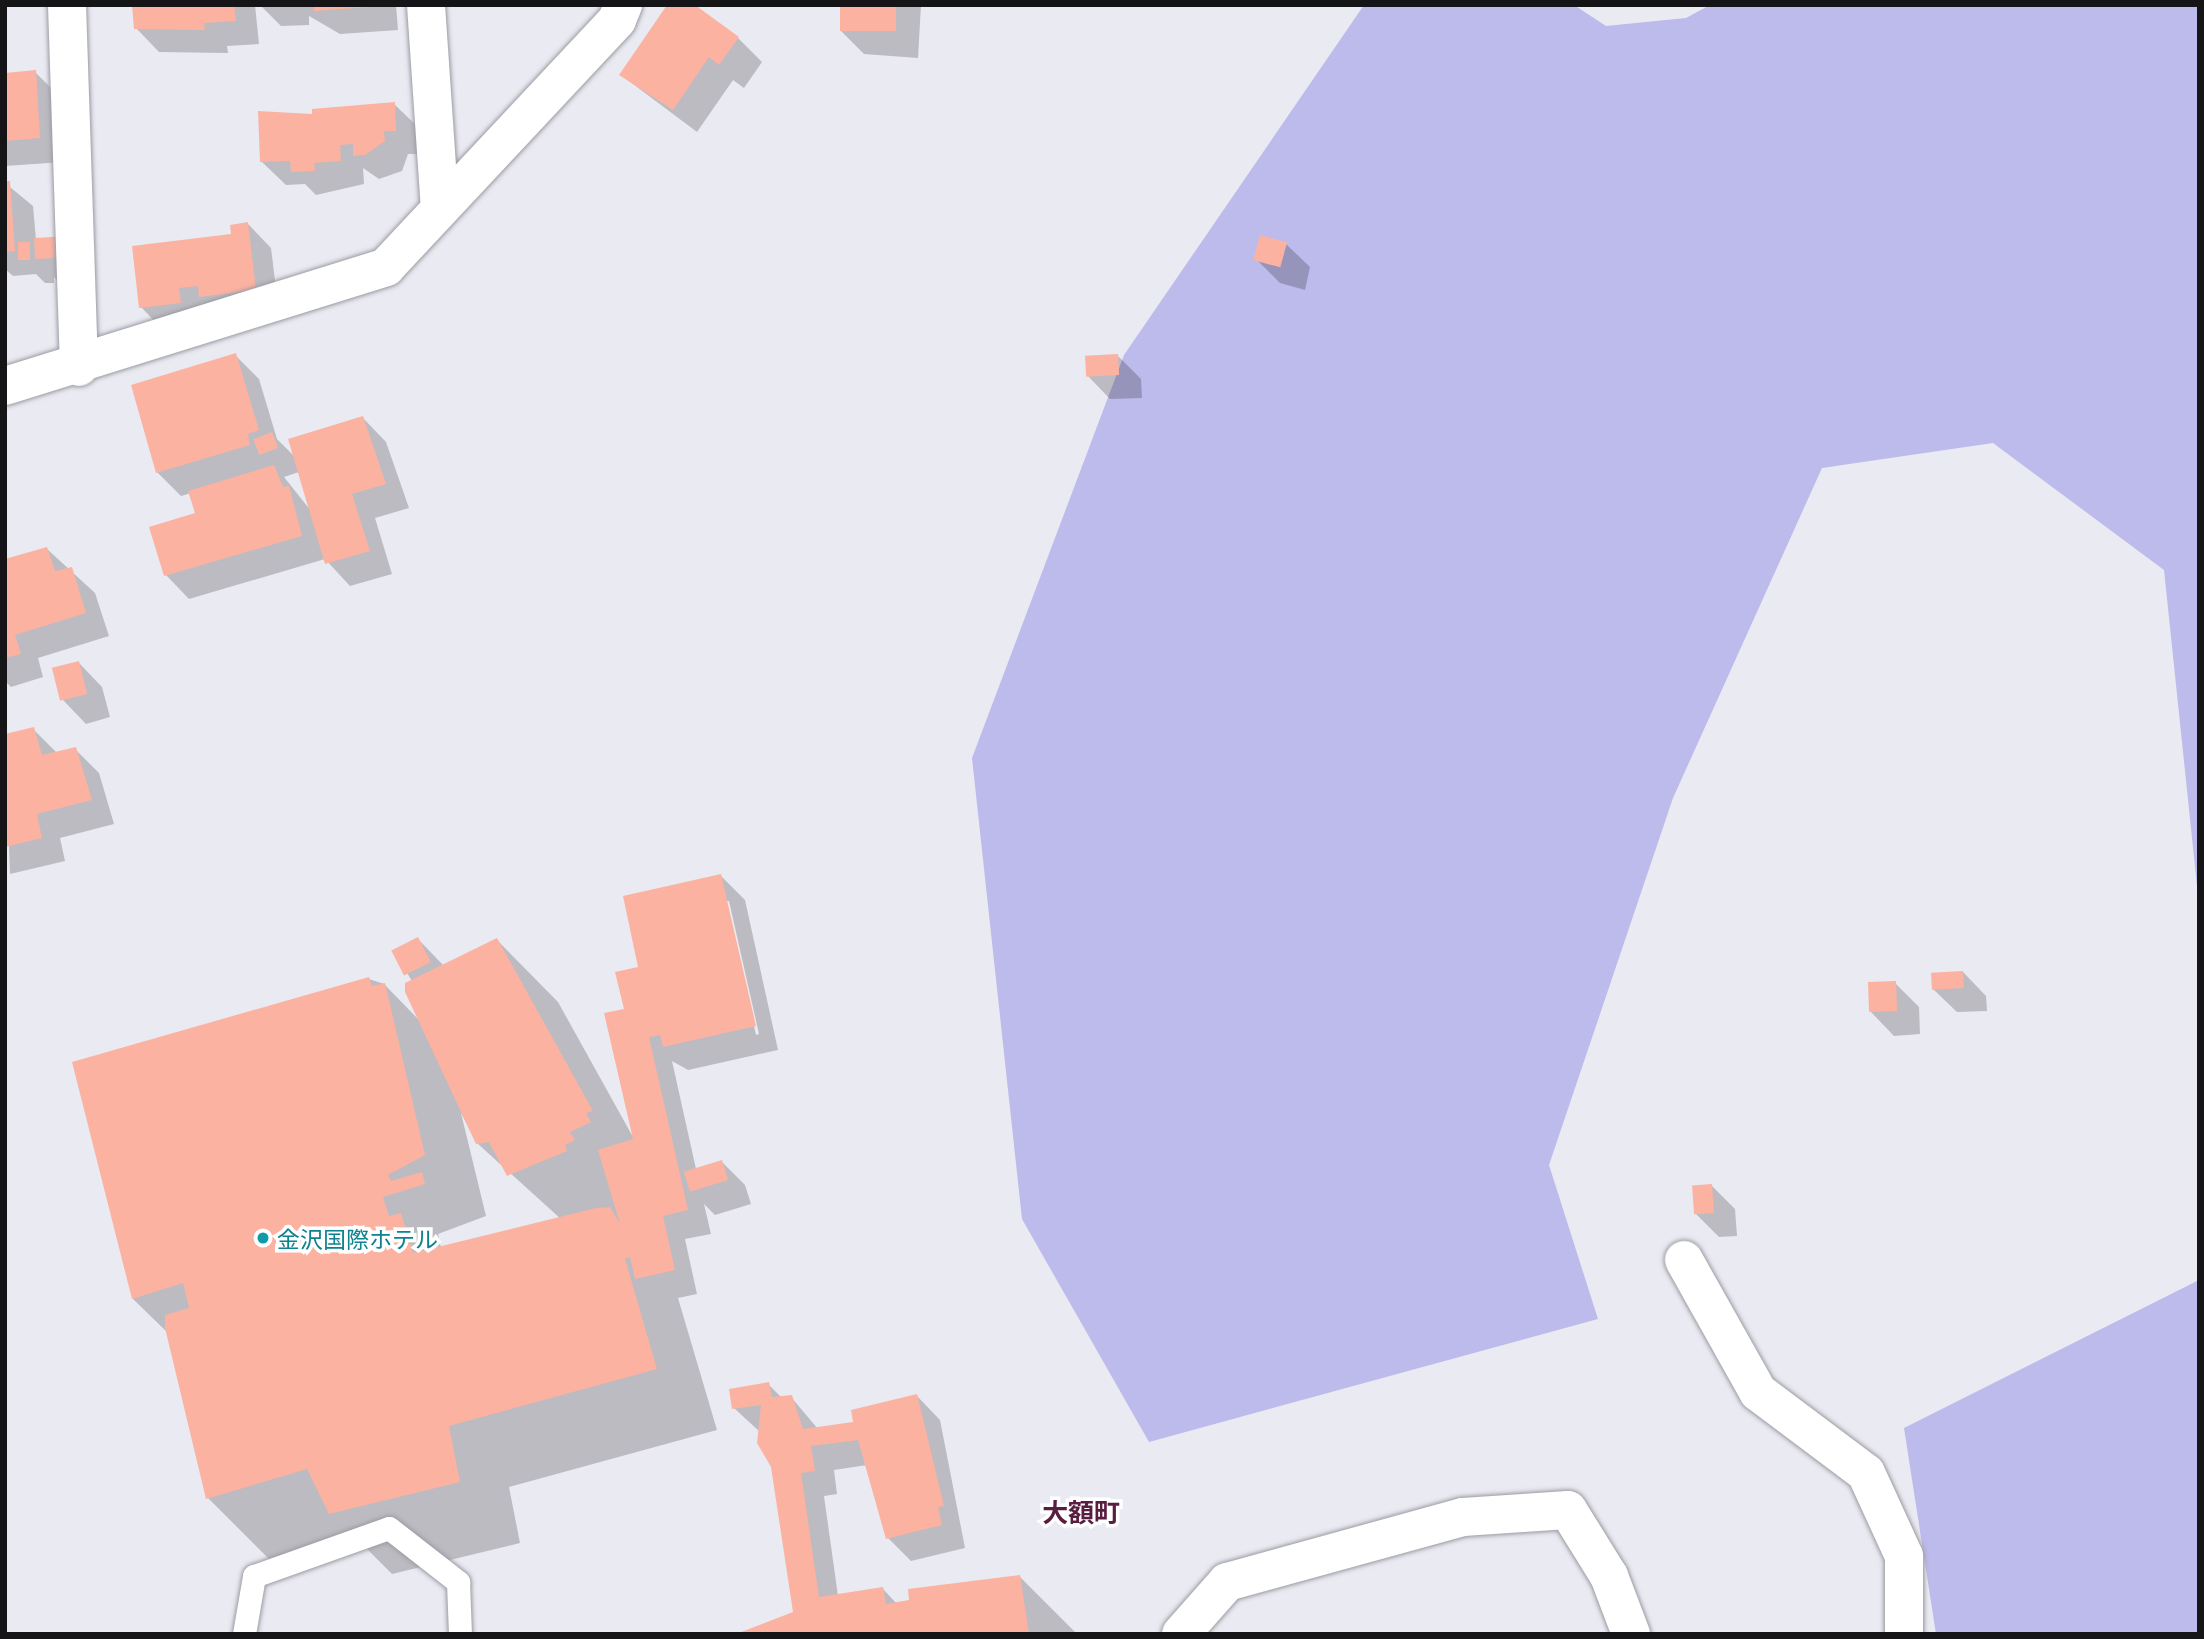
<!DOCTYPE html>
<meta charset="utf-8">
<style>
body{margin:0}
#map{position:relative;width:2204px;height:1639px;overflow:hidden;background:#eaeaf2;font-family:Georgia,"Noto Sans JP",serif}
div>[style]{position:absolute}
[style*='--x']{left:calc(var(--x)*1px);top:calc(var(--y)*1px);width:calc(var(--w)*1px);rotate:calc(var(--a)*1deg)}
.green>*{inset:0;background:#bdbaec}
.shadow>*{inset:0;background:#0003}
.building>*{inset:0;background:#fcb2a1;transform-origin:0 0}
.roads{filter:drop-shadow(0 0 2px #9c9ba3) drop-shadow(0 0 2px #9c9ba3)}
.service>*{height:23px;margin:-11.5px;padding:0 11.5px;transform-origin:11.5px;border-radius:11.5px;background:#fff}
.minor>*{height:38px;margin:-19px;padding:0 19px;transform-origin:19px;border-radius:19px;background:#fff}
.dots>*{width:19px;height:19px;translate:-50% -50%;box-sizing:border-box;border:4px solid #fff;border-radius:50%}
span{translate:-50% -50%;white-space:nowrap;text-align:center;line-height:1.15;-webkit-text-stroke:7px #fff;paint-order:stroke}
.culture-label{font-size:23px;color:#0d838f}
.left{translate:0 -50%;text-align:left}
.quarter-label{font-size:26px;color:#5a1d42;font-weight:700}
.frame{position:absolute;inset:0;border:7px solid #151518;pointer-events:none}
</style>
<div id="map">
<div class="green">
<i style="clip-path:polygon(1364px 5px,1574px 5px,1606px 26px,1686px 18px,1710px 5px,2199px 5px,2199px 905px,2164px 570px,1993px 443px,1822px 468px,1673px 798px,1549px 1165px,1598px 1319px,1149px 1442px,1022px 1219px,972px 758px,1124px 355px)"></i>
<i style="clip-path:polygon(2199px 1280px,2199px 1634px,1936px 1634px,1904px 1428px)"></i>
</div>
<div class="shadow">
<i style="clip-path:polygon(134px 5px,255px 5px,259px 44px,227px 46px,228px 53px,159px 52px,136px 28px)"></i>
<i style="clip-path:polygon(260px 5px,396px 5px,398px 30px,340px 34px,309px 16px,309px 25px,281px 26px)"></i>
<i style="clip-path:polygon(842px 5px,921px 5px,918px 58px,864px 54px,840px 30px)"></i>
<i style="clip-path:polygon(738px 38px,762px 62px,744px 88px,733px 80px,697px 132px,621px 75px)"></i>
<i style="clip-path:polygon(35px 72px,59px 96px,63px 162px,5px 166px,5px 78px)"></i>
<i style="clip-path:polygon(394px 104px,418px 127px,419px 154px,408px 154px,402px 171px,379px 179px,363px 168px,364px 184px,316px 195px,305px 184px,286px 185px,262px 162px,314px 116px)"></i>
<i style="clip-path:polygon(5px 183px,33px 206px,36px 240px,70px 238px,60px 283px,54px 277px,54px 283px,45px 283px,36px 274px,13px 276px,5px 269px)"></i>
<i style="clip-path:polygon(248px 224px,271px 248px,279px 313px,164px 331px,141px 307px)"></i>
<i style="clip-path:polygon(1286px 244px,1310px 267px,1305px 290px,1280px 283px,1256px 259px)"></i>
<i style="clip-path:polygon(evenodd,235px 355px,259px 379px,277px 439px,295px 457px,363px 418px,386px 442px,409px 508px,375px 518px,392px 574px,350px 586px,325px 559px,189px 599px,166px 575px,197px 514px,191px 493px,181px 496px,157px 472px,235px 355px,299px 472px,311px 511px,284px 477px,299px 472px)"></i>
<i style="clip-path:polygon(1118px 356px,1141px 379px,1142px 398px,1110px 399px,1087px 375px)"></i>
<i style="clip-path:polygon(47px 549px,95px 593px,109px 636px,38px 658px,43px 677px,11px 687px,5px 681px,5px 561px)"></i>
<i style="clip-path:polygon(79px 663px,102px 687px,110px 717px,86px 724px,63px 700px)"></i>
<i style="clip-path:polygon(33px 729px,57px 753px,75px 749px,99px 773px,114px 824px,60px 838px,65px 861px,10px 874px,5px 736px)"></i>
<i style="clip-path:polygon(evenodd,721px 876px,745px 900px,778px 1050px,688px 1070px,672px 1061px,696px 1169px,721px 1161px,745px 1185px,751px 1204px,715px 1215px,704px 1204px,711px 1234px,685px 1239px,697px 1294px,678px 1298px,717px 1430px,509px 1487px,520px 1543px,392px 1574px,353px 1535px,269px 1559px,208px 1498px,168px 1333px,133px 1299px,369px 979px,384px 984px,418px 1019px,412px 981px,394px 952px,418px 939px,443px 965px,497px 940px,558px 1002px,633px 1137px,626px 1010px,641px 968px,721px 876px,726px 901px,729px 901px,759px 1034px,756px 1035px,726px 901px,721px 876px,461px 1113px,477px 1143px,562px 1220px,441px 1248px,438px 1234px,486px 1216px,461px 1113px)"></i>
<i style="clip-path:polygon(1963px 972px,1986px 996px,1987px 1011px,1957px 1012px,1933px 989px)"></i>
<i style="clip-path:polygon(1895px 983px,1919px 1007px,1920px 1034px,1894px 1036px,1871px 1012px)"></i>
<i style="clip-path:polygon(1712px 1186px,1735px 1209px,1737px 1236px,1719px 1237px,1695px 1213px)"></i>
<i style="clip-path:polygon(768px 1384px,782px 1398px,791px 1397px,818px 1429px,856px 1423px,917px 1396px,940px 1420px,965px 1548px,911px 1561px,888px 1538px,867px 1465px,834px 1470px,837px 1494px,824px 1496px,838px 1596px,883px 1589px,897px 1604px,911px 1601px,910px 1590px,1020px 1577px,1077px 1634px,740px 1634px,795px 1614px,772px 1466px,760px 1432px,734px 1408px)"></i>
</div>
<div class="building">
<i style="clip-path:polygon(132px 5px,234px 5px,236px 21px,204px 23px,205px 30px,134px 29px)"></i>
<i style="clip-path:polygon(314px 5px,370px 5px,371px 7px,314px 11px)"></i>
<i style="clip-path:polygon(667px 5px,695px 5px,739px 37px,719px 65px,709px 57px,673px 110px,619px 75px)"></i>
<i style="left:840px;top:5px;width:56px;height:26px"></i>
<i style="clip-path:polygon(36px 70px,40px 138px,5px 141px,5px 73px)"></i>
<i style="clip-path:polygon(395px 102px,396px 131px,384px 131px,385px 141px,365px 155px,353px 156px,353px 144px,340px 145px,341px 161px,314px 163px,315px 171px,291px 172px,290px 161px,260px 162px,258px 111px,312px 114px,312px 109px)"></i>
<i style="clip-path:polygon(5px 181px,10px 181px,15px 251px,5px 252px)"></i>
<i style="clip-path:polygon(248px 222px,256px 290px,199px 297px,198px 286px,179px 288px,181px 303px,139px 308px,132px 246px,231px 234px,230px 225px)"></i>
<i style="left:1260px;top:235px;width:28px;height:26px;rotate:15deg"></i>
<i style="left:71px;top:236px;width:21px;height:37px;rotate:87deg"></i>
<i style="left:18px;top:242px;width:12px;height:18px"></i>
<i style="clip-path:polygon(236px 353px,259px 430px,248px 434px,250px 445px,156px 473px,131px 385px)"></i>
<i style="left:1118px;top:354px;width:21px;height:33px;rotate:87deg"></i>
<i style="clip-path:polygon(363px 416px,386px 484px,352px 494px,370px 551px,325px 564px,288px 439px)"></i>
<i style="left:272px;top:432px;width:17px;height:20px;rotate:69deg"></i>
<i style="clip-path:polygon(274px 465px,283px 487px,289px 486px,302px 536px,164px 576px,149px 527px,195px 513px,188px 491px)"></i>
<i style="clip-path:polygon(47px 547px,55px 571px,72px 567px,86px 613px,15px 635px,21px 654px,5px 658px,5px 559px)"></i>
<i style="left:79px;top:661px;width:34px;height:28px;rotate:76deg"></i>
<i style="clip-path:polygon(34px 727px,42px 755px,76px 747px,92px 800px,37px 814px,42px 838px,5px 847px,5px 734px)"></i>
<i style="clip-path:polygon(721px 874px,756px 1026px,663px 1047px,660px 1035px,649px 1037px,688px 1210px,663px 1216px,675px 1270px,635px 1279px,630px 1257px,625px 1259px,657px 1369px,449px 1426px,460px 1482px,329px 1514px,307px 1469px,206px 1499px,165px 1328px,165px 1315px,189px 1308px,183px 1283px,132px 1299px,72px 1062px,369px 977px,372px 986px,385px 983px,425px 1155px,388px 1175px,391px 1181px,422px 1172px,425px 1184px,383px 1197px,389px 1216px,401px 1213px,413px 1253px,596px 1208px,610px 1207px,620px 1224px,598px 1150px,633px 1139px,604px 1013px,624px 1009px,615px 972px,638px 967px,623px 896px)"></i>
<i style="left:418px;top:937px;width:28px;height:30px;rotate:63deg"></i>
<i style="clip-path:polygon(497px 938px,593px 1111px,586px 1113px,591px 1122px,570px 1132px,575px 1140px,565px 1145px,567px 1151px,507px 1176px,489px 1142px,476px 1144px,405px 992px,405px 983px)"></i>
<i style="left:1963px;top:971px;width:17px;height:32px;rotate:87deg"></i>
<i style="left:1896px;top:981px;width:30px;height:28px;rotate:88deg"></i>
<i style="left:722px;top:1160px;width:21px;height:40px;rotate:73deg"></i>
<i style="left:1712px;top:1184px;width:29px;height:20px;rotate:86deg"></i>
<i style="clip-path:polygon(769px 1382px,772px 1397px,792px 1395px,803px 1429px,853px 1422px,851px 1410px,917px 1394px,944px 1506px,938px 1507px,942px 1525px,886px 1539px,858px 1440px,811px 1446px,815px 1471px,801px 1473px,819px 1597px,883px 1587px,886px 1604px,909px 1600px,908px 1589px,1020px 1575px,1029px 1634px,736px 1634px,793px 1612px,771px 1467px,757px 1443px,761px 1405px,732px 1409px,729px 1389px)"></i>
</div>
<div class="roads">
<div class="service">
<i style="--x:244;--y:1634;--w:59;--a:-80.2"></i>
<i style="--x:254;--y:1576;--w:143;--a:-19.6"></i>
<i style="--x:389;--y:1528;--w:88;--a:38"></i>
<i style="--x:458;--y:1582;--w:52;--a:87.8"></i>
</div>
<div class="minor">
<i style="--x:67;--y:5;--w:362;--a:88.1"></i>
<i style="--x:426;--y:5;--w:203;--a:86.1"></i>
<i style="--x:5;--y:386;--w:399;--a:-17.3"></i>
<i style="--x:386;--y:267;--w:338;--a:-46.9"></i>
<i style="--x:617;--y:20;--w:16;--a:-68"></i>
<i style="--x:1684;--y:1260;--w:151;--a:60.7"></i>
<i style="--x:1758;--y:1392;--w:135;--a:36.9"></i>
<i style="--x:1866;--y:1473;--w:91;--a:65.4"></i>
<i style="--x:1904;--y:1556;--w:78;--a:90"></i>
<i style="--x:1181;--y:1634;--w:69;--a:-48.5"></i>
<i style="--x:1227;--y:1582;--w:245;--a:-15.4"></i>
<i style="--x:1463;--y:1517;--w:105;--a:-3.8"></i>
<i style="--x:1568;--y:1510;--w:78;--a:58.2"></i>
<i style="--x:1609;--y:1576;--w:62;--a:69.2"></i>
</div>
</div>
<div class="dots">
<i style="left:263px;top:1238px;background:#0f9aa8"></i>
</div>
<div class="culture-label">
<span class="left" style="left:277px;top:1238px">金沢国際ホテル</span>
</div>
<div class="quarter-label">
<span style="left:1081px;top:1511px">大額町</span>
</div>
<div class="frame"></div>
</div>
